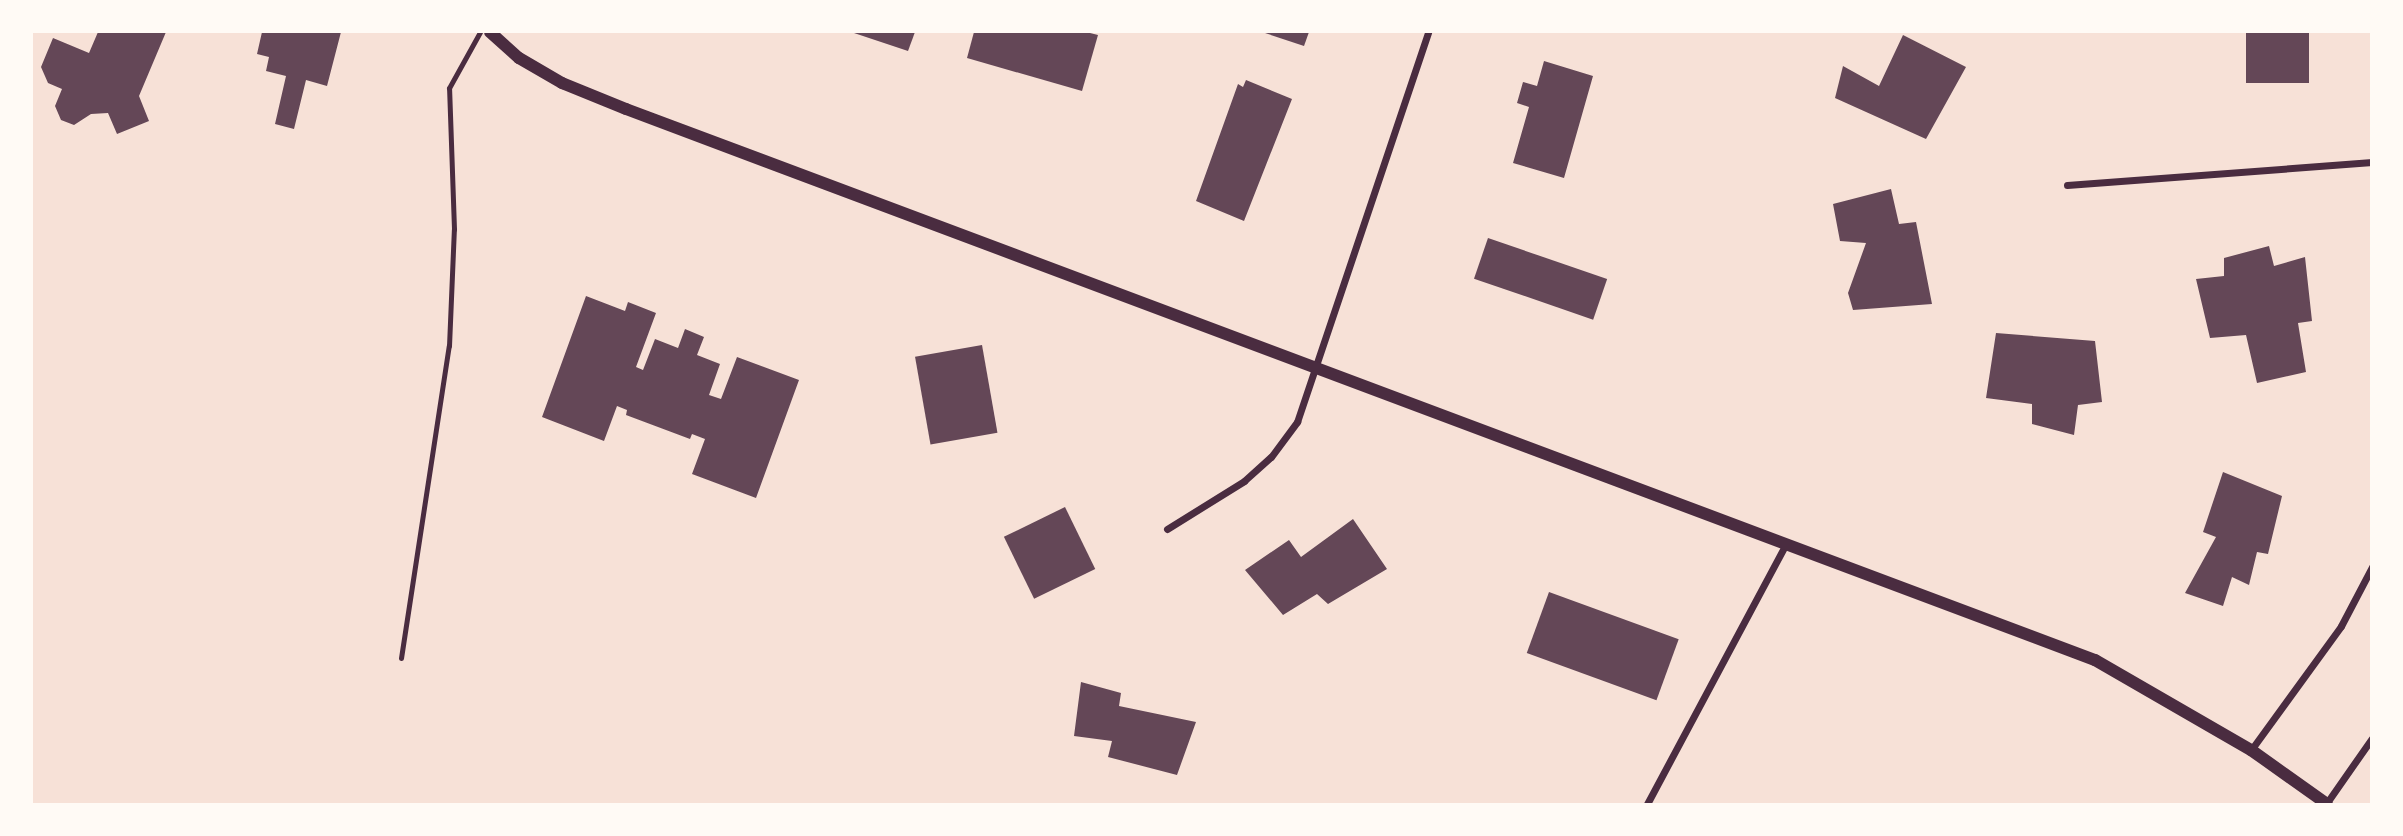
<!DOCTYPE html>
<style>
body{margin:0}
#map{position:relative;width:2403px;height:836px;overflow:hidden;background:#f7e1d7;font-family:"PT Sans",sans-serif}
div>[style]{position:absolute}
[style*='--x']{left:calc(var(--x)*1px);top:calc(var(--y)*1px);width:calc(var(--w)*1px);rotate:calc(var(--a)*1deg)}
.building>*{inset:0;background:#644757;transform-origin:0 0}
.service>*{height:5px;margin:-2.5px;padding:0 2.5px;transform-origin:2.5px;border-radius:2.5px;background:#4a2c40}
.minor>*{height:7px;margin:-3.5px;padding:0 3.5px;transform-origin:3.5px;border-radius:3.5px;background:#4a2c40}
.tertiary>*{height:12px;margin:-6px;padding:0 6px;transform-origin:6px;border-radius:6px;background:#4a2c40}
span{translate:-50% -50%;white-space:nowrap;text-align:center;line-height:1.15;-webkit-text-stroke:6px #fffaf5;paint-order:stroke}
.frame{position:absolute;inset:0;border:33px solid #fffaf5;pointer-events:none}
</style>
<div id="map">
<div class="building">
<i style="clip-path:polygon(98px 32px,166px 32px,139px 96px,149px 121px,117px 134px,108px 113px,91px 114px,74px 125px,61px 120px,55px 106px,62px 89px,48px 83px,41px 67px,53px 38px,89px 53px)"></i>
<i style="clip-path:polygon(262px 32px,341px 32px,327px 86px,306px 80px,294px 129px,275px 124px,286px 76px,266px 71px,269px 57px,257px 54px)"></i>
<i style="clip-path:polygon(851px 32px,915px 32px,908px 51px)"></i>
<i style="clip-path:polygon(974px 32px,1086px 32px,1098px 35px,1082px 91px,967px 58px)"></i>
<i style="clip-path:polygon(1262px 32px,1309px 32px,1304px 46px)"></i>
<i style="left:2246px;top:32px;width:63px;height:51px"></i>
<i style="clip-path:polygon(1903px 35px,1966px 67px,1926px 139px,1835px 98px,1843px 66px,1879px 86px)"></i>
<i style="clip-path:polygon(1544px 61px,1593px 76px,1564px 178px,1513px 163px,1529px 107px,1517px 103px,1523px 82px,1537px 86px)"></i>
<i style="clip-path:polygon(1246px 80px,1292px 99px,1244px 221px,1196px 201px,1238px 84px,1243px 87px)"></i>
<i style="clip-path:polygon(1891px 189px,1899px 224px,1916px 222px,1932px 304px,1853px 310px,1848px 293px,1866px 243px,1840px 241px,1833px 204px)"></i>
<i style="left:1488px;top:238px;width:126px;height:43px;rotate:19deg"></i>
<i style="clip-path:polygon(2269px 246px,2274px 266px,2305px 257px,2312px 321px,2298px 323px,2306px 372px,2257px 383px,2246px 335px,2210px 338px,2196px 279px,2224px 276px,2224px 258px)"></i>
<i style="clip-path:polygon(586px 296px,625px 311px,628px 302px,656px 313px,636px 367px,643px 370px,655px 339px,678px 348px,685px 329px,704px 337px,697px 355px,720px 364px,709px 395px,721px 399px,737px 357px,799px 380px,756px 498px,692px 474px,705px 439px,692px 434px,690px 439px,626px 415px,627px 410px,617px 406px,604px 441px,542px 417px)"></i>
<i style="clip-path:polygon(1996px 333px,2095px 341px,2102px 402px,2078px 405px,2074px 435px,2032px 424px,2032px 404px,1986px 398px)"></i>
<i style="left:982px;top:345px;width:89px;height:68px;rotate:80deg"></i>
<i style="clip-path:polygon(2223px 472px,2282px 496px,2268px 554px,2257px 552px,2249px 585px,2232px 577px,2223px 606px,2185px 593px,2216px 537px,2203px 532px)"></i>
<i style="left:1065px;top:507px;width:69px;height:68px;rotate:64deg"></i>
<i style="clip-path:polygon(1353px 519px,1387px 569px,1328px 604px,1317px 594px,1283px 615px,1245px 570px,1289px 540px,1301px 557px)"></i>
<i style="left:1549px;top:592px;width:138px;height:65px;rotate:20deg"></i>
<i style="clip-path:polygon(1081px 682px,1121px 693px,1119px 706px,1196px 722px,1177px 775px,1108px 757px,1112px 741px,1074px 736px)"></i>
</div>
<div class="service">
<i style="--x:401;--y:658;--w:316;--a:-81.3"></i>
<i style="--x:449;--y:346;--w:117;--a:-87.6"></i>
<i style="--x:454;--y:229;--w:141;--a:-92"></i>
<i style="--x:449;--y:88;--w:64;--a:-61"></i>
</div>
<div class="minor">
<i style="--x:2067;--y:185;--w:306;--a:-4.3"></i>
<i style="--x:1167;--y:529;--w:91;--a:-31.9"></i>
<i style="--x:1244;--y:481;--w:36;--a:-42"></i>
<i style="--x:1271;--y:457;--w:44;--a:-53.4"></i>
<i style="--x:1297;--y:422;--w:411;--a:-71.4"></i>
<i style="--x:2251;--y:750;--w:153;--a:-54"></i>
<i style="--x:2341;--y:626;--w:67;--a:-62.3"></i>
<i style="--x:1647;--y:804;--w:293;--a:-61.9"></i>
<i style="--x:2326;--y:804;--w:80;--a:-55.1"></i>
</div>
<div class="tertiary">
<i style="--x:490;--y:32;--w:39;--a:42"></i>
<i style="--x:519;--y:58;--w:50;--a:30.2"></i>
<i style="--x:562;--y:83;--w:69;--a:22.1"></i>
<i style="--x:626;--y:109;--w:1569;--a:20.56"></i>
<i style="--x:2095;--y:660;--w:180;--a:30"></i>
<i style="--x:2251;--y:750;--w:93;--a:35.4"></i>
</div>
<div class="frame"></div>
</div>
